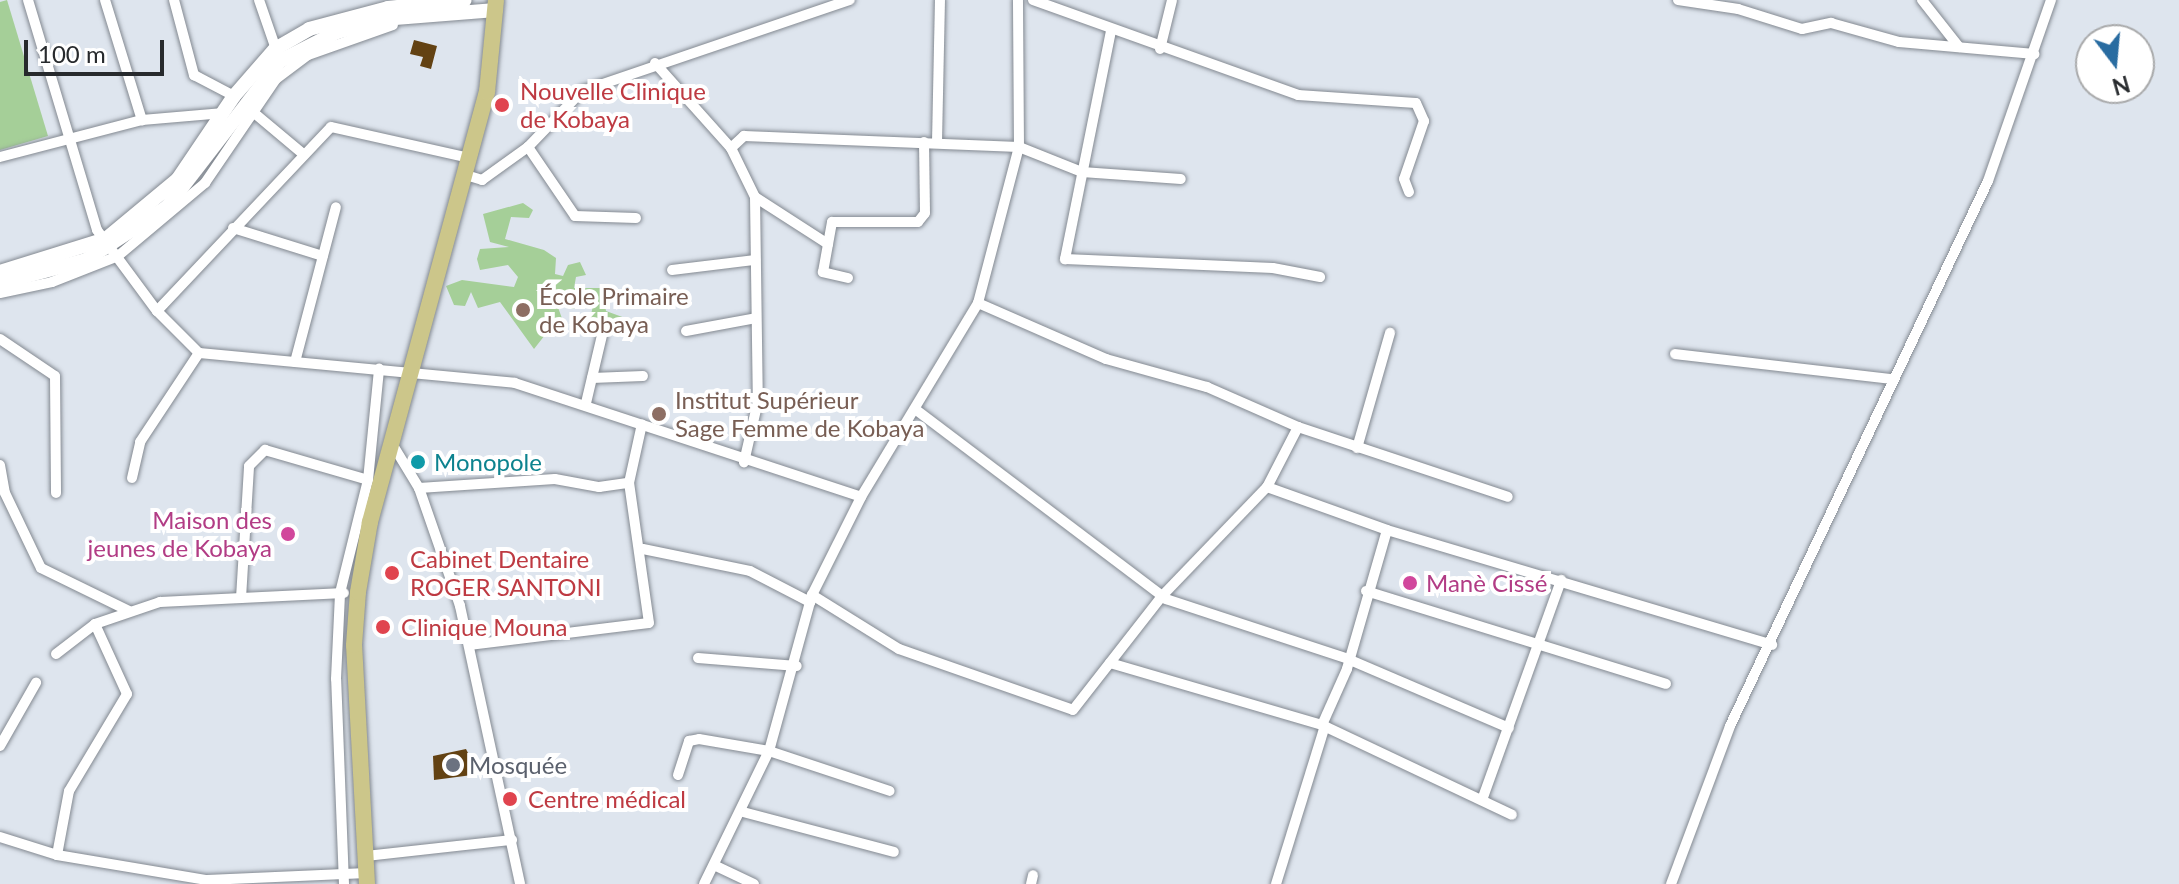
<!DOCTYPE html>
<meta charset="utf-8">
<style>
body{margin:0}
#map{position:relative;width:2179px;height:884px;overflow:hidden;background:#dee5ee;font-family:Lato,sans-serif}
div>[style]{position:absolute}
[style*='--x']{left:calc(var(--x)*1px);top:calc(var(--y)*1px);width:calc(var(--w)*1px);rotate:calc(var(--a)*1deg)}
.green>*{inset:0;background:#a5cf98}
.building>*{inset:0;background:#634213}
.roads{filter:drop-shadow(0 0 2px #838991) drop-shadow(0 0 2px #838991)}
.street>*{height:10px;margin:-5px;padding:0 5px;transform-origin:5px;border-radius:5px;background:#fff}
.secondary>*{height:14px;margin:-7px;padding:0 7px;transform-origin:7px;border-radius:7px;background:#fff}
.primary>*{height:16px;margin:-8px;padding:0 8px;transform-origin:8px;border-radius:8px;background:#ccc68a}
.dots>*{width:22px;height:22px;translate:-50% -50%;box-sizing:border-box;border:4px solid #fff;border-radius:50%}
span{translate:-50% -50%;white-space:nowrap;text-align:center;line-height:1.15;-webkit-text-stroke:8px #fff;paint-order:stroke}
.health-label{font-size:24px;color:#be3a42}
.left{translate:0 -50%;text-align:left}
.education-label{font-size:24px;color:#785e54}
.culture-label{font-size:24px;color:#0d838f}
.hotel-label{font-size:24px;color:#b23c85}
.right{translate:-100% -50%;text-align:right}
.worship-label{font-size:24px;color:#5b616d}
.north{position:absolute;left:2075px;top:24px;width:80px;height:80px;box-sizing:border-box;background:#fff;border:2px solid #a9aaab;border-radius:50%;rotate:164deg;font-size:22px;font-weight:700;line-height:32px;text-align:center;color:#272a2d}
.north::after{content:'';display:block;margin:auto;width:28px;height:36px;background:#296ca1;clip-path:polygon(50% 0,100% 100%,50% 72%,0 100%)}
.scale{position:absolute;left:24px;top:40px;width:140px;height:36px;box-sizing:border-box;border:4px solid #272a2d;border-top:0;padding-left:10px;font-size:24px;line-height:28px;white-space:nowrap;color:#272a2d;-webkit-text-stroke:6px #fff;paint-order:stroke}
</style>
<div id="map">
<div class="green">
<i style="clip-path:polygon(7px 0,48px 136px,0 150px,0 2px)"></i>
<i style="clip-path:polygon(523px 203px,533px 210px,529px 218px,511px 217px,505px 239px,544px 250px,556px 258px,555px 274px,563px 276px,568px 265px,580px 262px,586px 275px,576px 277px,574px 288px,602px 288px,606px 311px,625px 318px,617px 325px,599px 335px,587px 333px,594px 301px,572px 309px,555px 299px,564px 324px,552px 326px,534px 349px,500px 302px,478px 308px,471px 292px,465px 306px,454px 305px,446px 286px,462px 280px,514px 287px,518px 277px,508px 265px,480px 270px,477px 259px,480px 249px,509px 247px,490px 242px,483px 214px)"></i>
</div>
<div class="building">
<i style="clip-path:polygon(414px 40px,437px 46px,431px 69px,420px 66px,423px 57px,410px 54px)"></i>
<i style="clip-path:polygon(466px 749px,476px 769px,472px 775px,434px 780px,433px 756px)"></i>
</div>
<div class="roads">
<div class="street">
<i style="--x:28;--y:0;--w:240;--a:73.3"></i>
<i style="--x:97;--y:230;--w:101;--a:53.5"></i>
<i style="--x:157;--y:311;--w:59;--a:45"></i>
<i style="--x:199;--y:353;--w:317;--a:5.4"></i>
<i style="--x:515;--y:383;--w:364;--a:18.2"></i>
<i style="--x:105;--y:0;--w:126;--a:72.9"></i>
<i style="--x:174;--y:0;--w:78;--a:75.1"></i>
<i style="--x:194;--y:75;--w:45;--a:27.7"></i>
<i style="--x:259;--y:0;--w:58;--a:70.9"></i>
<i style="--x:1033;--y:0;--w:282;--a:19.7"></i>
<i style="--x:1298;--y:95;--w:118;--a:3.9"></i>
<i style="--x:1416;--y:103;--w:20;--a:66"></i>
<i style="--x:1424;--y:121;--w:61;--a:109"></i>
<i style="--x:1404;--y:179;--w:14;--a:69"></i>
<i style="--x:1678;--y:0;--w:61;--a:8.5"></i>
<i style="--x:1738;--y:9;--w:67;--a:17.4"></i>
<i style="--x:1802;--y:29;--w:30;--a:-12"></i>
<i style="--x:1831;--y:23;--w:71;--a:15.6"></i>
<i style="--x:1899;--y:42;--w:136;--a:5.1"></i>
<i style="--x:1922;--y:0;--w:60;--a:51.8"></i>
<i style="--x:1111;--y:31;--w:233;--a:101.4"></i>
<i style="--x:1065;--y:259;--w:208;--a:2.5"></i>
<i style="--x:1273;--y:268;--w:48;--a:10.8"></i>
<i style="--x:1160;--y:49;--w:50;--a:-76.2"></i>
<i style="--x:655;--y:63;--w:114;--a:48.2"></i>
<i style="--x:731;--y:148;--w:55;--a:63.9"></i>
<i style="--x:755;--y:197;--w:204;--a:89.2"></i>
<i style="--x:758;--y:401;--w:63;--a:102.9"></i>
<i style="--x:253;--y:112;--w:64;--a:39.9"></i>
<i style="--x:937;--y:142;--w:142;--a:-88.8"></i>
<i style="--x:528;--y:147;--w:83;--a:55.7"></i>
<i style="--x:575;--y:216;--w:61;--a:1.9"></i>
<i style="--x:731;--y:148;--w:18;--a:-43"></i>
<i style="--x:744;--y:136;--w:275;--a:2.3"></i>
<i style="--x:1019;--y:147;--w:68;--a:21.6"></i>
<i style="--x:1082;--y:172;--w:99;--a:4"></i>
<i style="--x:0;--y:157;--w:147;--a:-14.6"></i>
<i style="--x:142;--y:120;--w:82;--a:-4.9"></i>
<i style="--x:466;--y:175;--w:17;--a:17"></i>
<i style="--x:482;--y:180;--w:57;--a:-35.7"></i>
<i style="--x:528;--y:147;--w:78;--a:-46"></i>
<i style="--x:582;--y:91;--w:283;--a:-18.8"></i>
<i style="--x:755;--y:197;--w:87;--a:32.8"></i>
<i style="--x:233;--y:228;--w:94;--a:17.3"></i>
<i style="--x:672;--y:270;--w:84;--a:-6.9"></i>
<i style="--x:848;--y:278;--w:26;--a:-167"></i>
<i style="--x:823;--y:272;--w:51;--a:-79.8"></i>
<i style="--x:832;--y:222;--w:86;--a:0"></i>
<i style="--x:918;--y:222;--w:11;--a:-52"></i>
<i style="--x:925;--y:213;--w:71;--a:-90.8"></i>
<i style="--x:0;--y:293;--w:53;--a:-11.9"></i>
<i style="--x:52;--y:282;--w:71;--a:-21.5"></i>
<i style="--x:118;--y:256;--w:114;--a:-40"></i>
<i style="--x:205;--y:183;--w:126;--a:-55.7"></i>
<i style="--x:276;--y:79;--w:40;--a:-37"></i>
<i style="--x:308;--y:55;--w:90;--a:-19.4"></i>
<i style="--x:978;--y:303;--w:140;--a:23.6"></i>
<i style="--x:1106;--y:359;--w:105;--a:15.5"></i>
<i style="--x:1207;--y:387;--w:99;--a:23.7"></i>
<i style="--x:1298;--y:427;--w:221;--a:18.4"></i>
<i style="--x:157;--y:311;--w:253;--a:-46.6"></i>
<i style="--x:331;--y:127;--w:142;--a:12.6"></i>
<i style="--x:686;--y:331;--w:71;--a:-10.5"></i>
<i style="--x:0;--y:339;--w:66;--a:33.9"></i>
<i style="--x:55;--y:376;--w:117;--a:89.5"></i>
<i style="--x:1675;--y:354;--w:218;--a:6.6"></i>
<i style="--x:295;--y:362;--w:160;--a:-75.2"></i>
<i style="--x:592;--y:378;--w:51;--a:-2.2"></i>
<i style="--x:586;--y:403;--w:74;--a:-76.7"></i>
<i style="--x:915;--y:409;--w:315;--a:37.1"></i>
<i style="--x:1166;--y:599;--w:192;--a:18.2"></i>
<i style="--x:1348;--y:659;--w:175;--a:23.2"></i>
<i style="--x:1298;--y:427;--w:68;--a:117.3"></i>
<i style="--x:1267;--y:487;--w:127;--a:19.7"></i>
<i style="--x:1387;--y:530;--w:145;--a:106.1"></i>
<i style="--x:1347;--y:669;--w:61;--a:114.1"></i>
<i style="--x:1322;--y:725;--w:210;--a:25.3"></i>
<i style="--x:391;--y:442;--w:54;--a:58.7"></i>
<i style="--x:419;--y:488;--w:125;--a:70.8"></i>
<i style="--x:460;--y:606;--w:284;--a:77.8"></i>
<i style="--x:1357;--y:448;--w:120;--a:-74"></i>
<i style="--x:0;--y:465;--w:28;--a:80"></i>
<i style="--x:5;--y:493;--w:83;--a:64.4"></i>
<i style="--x:41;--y:568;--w:98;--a:26"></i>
<i style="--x:132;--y:478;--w:37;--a:-77"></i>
<i style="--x:140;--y:442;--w:107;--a:-56.5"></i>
<i style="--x:419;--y:488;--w:136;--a:-3.8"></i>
<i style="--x:555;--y:479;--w:45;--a:10.3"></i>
<i style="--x:599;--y:487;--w:30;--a:-8"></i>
<i style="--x:1387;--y:530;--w:402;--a:16.6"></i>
<i style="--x:643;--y:549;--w:109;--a:11.6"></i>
<i style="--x:750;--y:571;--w:68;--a:27.3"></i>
<i style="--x:1366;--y:591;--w:314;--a:17.2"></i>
<i style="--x:812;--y:595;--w:102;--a:31.8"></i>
<i style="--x:899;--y:649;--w:184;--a:19.3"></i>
<i style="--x:1073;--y:710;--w:145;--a:-52"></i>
<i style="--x:1162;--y:596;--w:151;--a:-46.1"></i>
<i style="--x:241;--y:598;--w:132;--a:-86.5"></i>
<i style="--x:249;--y:466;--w:23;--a:-45"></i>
<i style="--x:265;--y:450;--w:107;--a:16.2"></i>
<i style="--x:469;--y:645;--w:181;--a:-7"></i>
<i style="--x:649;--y:623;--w:141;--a:-98.1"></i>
<i style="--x:629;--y:483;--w:60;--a:-77.6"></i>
<i style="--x:56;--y:654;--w:49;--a:-37.6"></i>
<i style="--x:95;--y:624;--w:69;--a:-18.7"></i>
<i style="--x:160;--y:602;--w:184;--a:-2.8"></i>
<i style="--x:698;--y:658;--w:99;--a:4.6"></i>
<i style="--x:1110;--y:663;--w:221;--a:16.3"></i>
<i style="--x:0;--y:746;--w:73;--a:-60.3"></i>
<i style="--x:678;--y:775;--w:36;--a:-72"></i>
<i style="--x:689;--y:741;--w:10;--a:-11"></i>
<i style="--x:699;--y:739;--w:71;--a:9.7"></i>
<i style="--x:769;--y:751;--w:127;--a:18.3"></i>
<i style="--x:1482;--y:800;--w:234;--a:-70.2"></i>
<i style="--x:743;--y:812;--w:156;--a:14.8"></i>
<i style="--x:0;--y:837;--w:60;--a:17.5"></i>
<i style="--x:57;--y:855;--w:152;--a:9.5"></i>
<i style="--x:207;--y:880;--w:160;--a:-2.5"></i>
<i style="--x:57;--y:855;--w:65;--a:-79.4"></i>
<i style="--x:69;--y:791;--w:113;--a:-59.1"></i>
<i style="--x:127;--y:694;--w:77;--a:-114.6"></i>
<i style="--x:366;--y:856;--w:147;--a:-6.3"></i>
<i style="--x:716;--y:866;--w:42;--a:25.3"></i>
<i style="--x:344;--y:884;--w:205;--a:-92.2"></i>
<i style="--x:336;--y:679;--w:86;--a:-87.3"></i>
<i style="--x:340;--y:593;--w:116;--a:-76.1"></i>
<i style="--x:368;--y:480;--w:112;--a:-84.3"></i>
<i style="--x:704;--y:884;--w:148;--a:-64"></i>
<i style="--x:769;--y:751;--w:162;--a:-74.6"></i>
<i style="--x:812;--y:595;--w:110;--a:-63.4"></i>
<i style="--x:861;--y:497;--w:227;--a:-58.9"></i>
<i style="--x:978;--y:303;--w:161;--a:-75.3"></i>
<i style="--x:1019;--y:147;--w:147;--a:-90.4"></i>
<i style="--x:1031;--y:884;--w:9;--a:-77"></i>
<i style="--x:1276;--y:884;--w:165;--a:-72.8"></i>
<i style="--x:1671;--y:884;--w:169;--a:-69.5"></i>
<i style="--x:1730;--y:726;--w:603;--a:-64.67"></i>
<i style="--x:1988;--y:181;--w:192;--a:-70.8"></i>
</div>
<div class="secondary">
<i style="--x:0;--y:272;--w:111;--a:-17.3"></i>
<i style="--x:106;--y:239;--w:94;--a:-39.8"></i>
<i style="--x:178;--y:179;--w:100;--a:-56"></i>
<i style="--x:234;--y:96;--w:62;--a:-48.9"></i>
<i style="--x:275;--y:49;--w:39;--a:-30"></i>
<i style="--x:309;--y:29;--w:82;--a:-14.9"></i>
<i style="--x:388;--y:8;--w:77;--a:-5.9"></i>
<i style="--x:0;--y:283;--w:89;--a:-15"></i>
<i style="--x:86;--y:260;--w:97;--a:-33.2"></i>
<i style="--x:167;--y:207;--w:185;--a:-52.3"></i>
<i style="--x:280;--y:61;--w:64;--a:-27"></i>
<i style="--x:337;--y:32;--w:60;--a:-13.6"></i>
<i style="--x:395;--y:18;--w:101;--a:-4.5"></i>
</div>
<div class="primary">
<i style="--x:367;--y:884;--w:239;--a:-93.1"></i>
<i style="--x:354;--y:645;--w:53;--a:-85.7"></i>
<i style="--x:358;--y:592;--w:71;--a:-80.3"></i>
<i style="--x:370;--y:522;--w:446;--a:-74.8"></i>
<i style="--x:487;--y:92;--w:92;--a:-84.4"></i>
</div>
</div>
<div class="dots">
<i style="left:502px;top:105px;background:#e0444e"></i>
<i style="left:523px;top:310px;background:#8d6e63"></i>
<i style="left:659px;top:414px;background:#8d6e63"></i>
<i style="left:418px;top:462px;background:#0f9aa8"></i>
<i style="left:288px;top:534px;background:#d1479c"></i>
<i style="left:392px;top:573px;background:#e0444e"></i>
<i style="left:1410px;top:583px;background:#d1479c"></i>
<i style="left:383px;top:627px;background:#e0444e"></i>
<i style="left:453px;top:765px;background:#6b7280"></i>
<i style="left:510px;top:799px;background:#e0444e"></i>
</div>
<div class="health-label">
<span class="left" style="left:520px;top:105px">Nouvelle Clinique<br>de Kobaya</span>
<span class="left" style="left:410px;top:573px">Cabinet Dentaire<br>ROGER SANTONI</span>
<span class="left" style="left:401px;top:627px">Clinique Mouna</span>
<span class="left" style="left:528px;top:799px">Centre médical</span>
</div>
<div class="education-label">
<span class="left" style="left:539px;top:310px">École Primaire<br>de Kobaya</span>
<span class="left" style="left:675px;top:414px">Institut Supérieur<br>Sage Femme de Kobaya</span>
</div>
<div class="culture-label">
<span class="left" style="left:434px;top:462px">Monopole</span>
</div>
<div class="hotel-label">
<span class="right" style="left:272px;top:534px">Maison des<br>jeunes de Kobaya</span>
<span class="left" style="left:1426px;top:583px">Manè Cissé</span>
</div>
<div class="worship-label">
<span class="left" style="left:469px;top:765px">Mosquée</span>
</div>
<div class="north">N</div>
<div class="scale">100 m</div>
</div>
